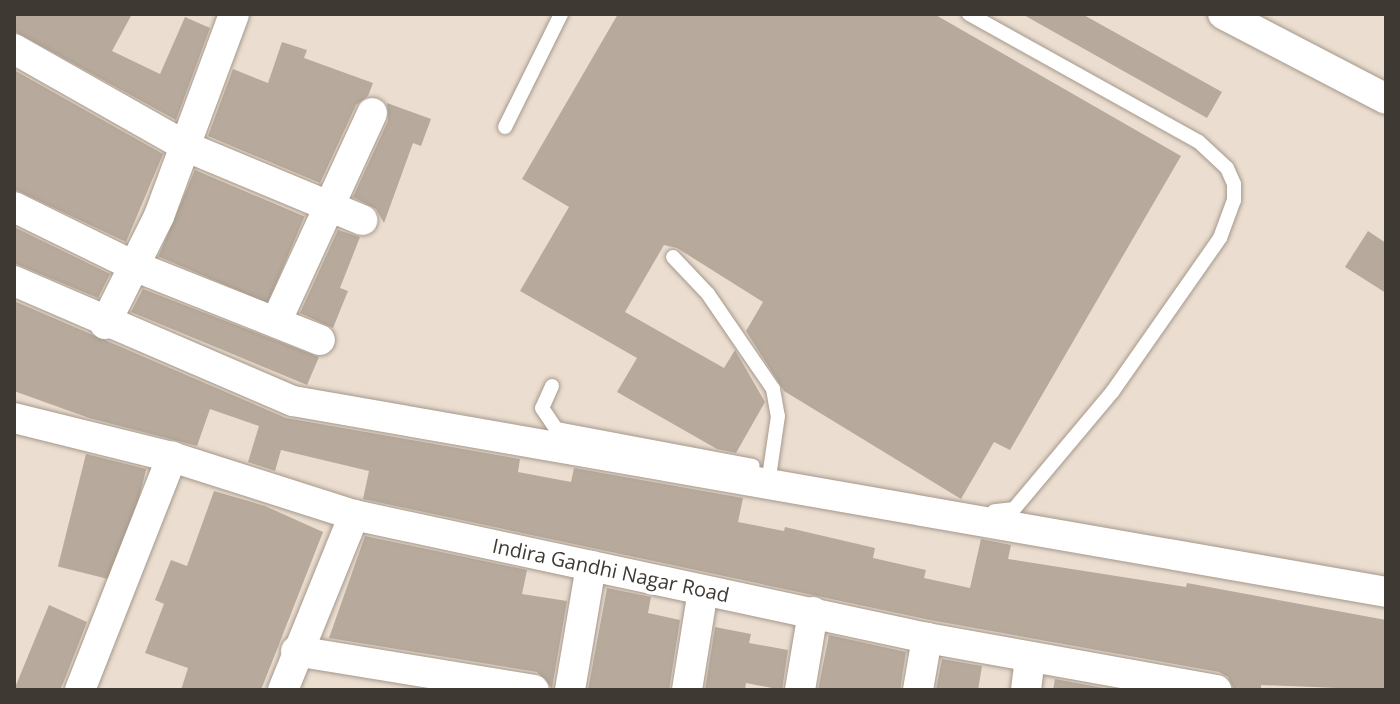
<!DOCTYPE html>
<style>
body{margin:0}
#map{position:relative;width:1400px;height:704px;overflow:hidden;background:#ebded0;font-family:"Open Sans",sans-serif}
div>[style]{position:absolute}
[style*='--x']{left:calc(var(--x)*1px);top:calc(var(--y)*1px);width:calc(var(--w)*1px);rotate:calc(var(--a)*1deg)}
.building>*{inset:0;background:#b7aa9c;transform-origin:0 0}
.roads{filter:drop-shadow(0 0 2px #a5988b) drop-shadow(0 0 2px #a5988b)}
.service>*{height:14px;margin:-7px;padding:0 7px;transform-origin:7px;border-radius:7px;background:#fff}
.minor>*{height:30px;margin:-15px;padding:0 15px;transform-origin:15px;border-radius:15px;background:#fff}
span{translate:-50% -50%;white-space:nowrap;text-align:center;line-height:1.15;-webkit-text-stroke:7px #fff;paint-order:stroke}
.street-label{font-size:20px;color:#3e3933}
.frame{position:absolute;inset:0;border:16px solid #3e3933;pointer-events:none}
</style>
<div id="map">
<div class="building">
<i style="clip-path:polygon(14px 14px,132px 14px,112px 51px,160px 74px,185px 17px,210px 28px,176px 120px,14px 31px)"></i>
<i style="clip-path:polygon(618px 14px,934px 14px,1181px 156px,1010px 450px,994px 442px,961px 499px,784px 391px,746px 331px,763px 302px,677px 248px,664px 245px,625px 312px,724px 368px,735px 350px,765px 402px,736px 453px,717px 449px,617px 392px,637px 358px,520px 291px,569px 207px,522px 179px)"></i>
<i style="clip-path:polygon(1022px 14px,1082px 14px,1222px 92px,1207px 118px)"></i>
<i style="clip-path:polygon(282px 42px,307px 50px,304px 58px,373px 83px,368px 96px,356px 105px,320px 183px,208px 136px,233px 69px,268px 83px)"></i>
<i style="clip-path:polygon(14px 70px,163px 154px,126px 242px,14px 189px)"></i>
<i style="clip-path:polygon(387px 103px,431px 119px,421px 146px,413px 143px,384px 223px,376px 209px,353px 197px,388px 121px)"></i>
<i style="left:195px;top:170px;width:119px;height:94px;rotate:23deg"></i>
<i style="clip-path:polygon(14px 227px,110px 274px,98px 298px,14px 263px)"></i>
<i style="clip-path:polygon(338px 230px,360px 237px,340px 288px,348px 291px,333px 328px,300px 313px)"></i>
<i style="clip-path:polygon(1368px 231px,1386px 243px,1386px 293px,1345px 267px)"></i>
<i style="clip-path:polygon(143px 289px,319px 357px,307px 385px,131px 312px)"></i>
<i style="clip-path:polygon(14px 301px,286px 418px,520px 459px,518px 472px,571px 482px,574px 468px,743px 498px,738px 522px,784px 531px,785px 527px,875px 548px,873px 558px,926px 570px,924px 578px,970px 588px,981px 539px,1011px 545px,1008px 559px,1186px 587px,1187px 583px,1386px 620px,1386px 690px,1261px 685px,1261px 690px,1234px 690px,1228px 677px,1219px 672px,930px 620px,363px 499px,369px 471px,281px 450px,275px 471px,248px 462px,259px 426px,210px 409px,197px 446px,89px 418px,14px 391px)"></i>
<i style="left:86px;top:454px;width:62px;height:116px;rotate:14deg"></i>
<i style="clip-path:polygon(214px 491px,265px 506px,323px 532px,261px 690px,181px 690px,188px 668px,145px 653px,164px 604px,155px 600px,171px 560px,187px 566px)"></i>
<i style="clip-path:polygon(365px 536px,527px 570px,522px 594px,567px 601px,552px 688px,537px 672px,329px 638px)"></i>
<i style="clip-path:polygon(607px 588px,651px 597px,648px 613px,680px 620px,669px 690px,588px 690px)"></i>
<i style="clip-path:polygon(49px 605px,87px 622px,64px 681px,60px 690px,14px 690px)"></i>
<i style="clip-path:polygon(715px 627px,751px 634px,749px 643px,788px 650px,782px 690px,746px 683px,745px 690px,705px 690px)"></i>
<i style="clip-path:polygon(829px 635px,906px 652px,900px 690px,818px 690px)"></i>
<i style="clip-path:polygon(942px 659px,982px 666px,978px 690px,936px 690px)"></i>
<i style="clip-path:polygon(1055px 679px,1114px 690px,1053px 690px)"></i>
</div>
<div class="roads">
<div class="service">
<i style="--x:969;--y:14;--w:263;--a:29.1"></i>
<i style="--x:1199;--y:142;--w:38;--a:43"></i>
<i style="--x:1227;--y:168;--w:17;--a:66"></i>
<i style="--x:1234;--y:184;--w:16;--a:90"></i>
<i style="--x:1234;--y:200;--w:40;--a:110.2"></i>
<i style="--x:1220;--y:238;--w:187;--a:125"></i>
<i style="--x:1113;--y:391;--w:154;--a:130"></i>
<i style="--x:1014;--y:509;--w:20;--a:174"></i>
<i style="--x:505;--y:127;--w:126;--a:-63.6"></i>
<i style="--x:673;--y:257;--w:51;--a:46.6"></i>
<i style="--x:708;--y:294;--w:115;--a:55.6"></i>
<i style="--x:773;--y:389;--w:27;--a:80"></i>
<i style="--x:778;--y:416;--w:55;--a:98.4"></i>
<i style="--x:552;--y:386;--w:24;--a:114"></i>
<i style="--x:542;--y:408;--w:25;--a:56"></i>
<i style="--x:556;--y:429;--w:200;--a:10.6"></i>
</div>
<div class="minor">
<i style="--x:1223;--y:14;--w:184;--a:27.5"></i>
<i style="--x:14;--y:49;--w:199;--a:29.5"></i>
<i style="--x:187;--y:147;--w:190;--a:22.6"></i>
<i style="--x:14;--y:207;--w:134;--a:26.2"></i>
<i style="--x:134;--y:266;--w:200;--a:21.7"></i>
<i style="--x:14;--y:281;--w:304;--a:23.3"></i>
<i style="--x:293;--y:401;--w:1110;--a:9.91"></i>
<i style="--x:276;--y:322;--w:230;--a:-65.3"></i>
<i style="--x:105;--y:324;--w:121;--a:-63.4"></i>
<i style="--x:159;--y:216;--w:215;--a:-69.6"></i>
<i style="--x:14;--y:418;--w:163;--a:13.9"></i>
<i style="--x:172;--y:457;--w:191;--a:17.7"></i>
<i style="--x:354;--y:515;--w:586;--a:12.12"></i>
<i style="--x:927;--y:638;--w:294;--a:10.2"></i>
<i style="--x:296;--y:651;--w:241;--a:9.3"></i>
<i style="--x:80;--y:690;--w:251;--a:-68.5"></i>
<i style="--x:283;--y:690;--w:189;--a:-67.9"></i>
<i style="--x:570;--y:690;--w:126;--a:-80.4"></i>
<i style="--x:687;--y:690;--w:101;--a:-80.9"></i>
<i style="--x:800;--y:690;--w:79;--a:-80.5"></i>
<i style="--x:918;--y:690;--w:53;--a:-80.2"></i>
<i style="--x:1026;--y:690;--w:31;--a:-83"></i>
</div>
</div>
<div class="street-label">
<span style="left:611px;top:570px;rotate:12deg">Indira Gandhi Nagar Road</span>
</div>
<div class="frame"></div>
</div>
